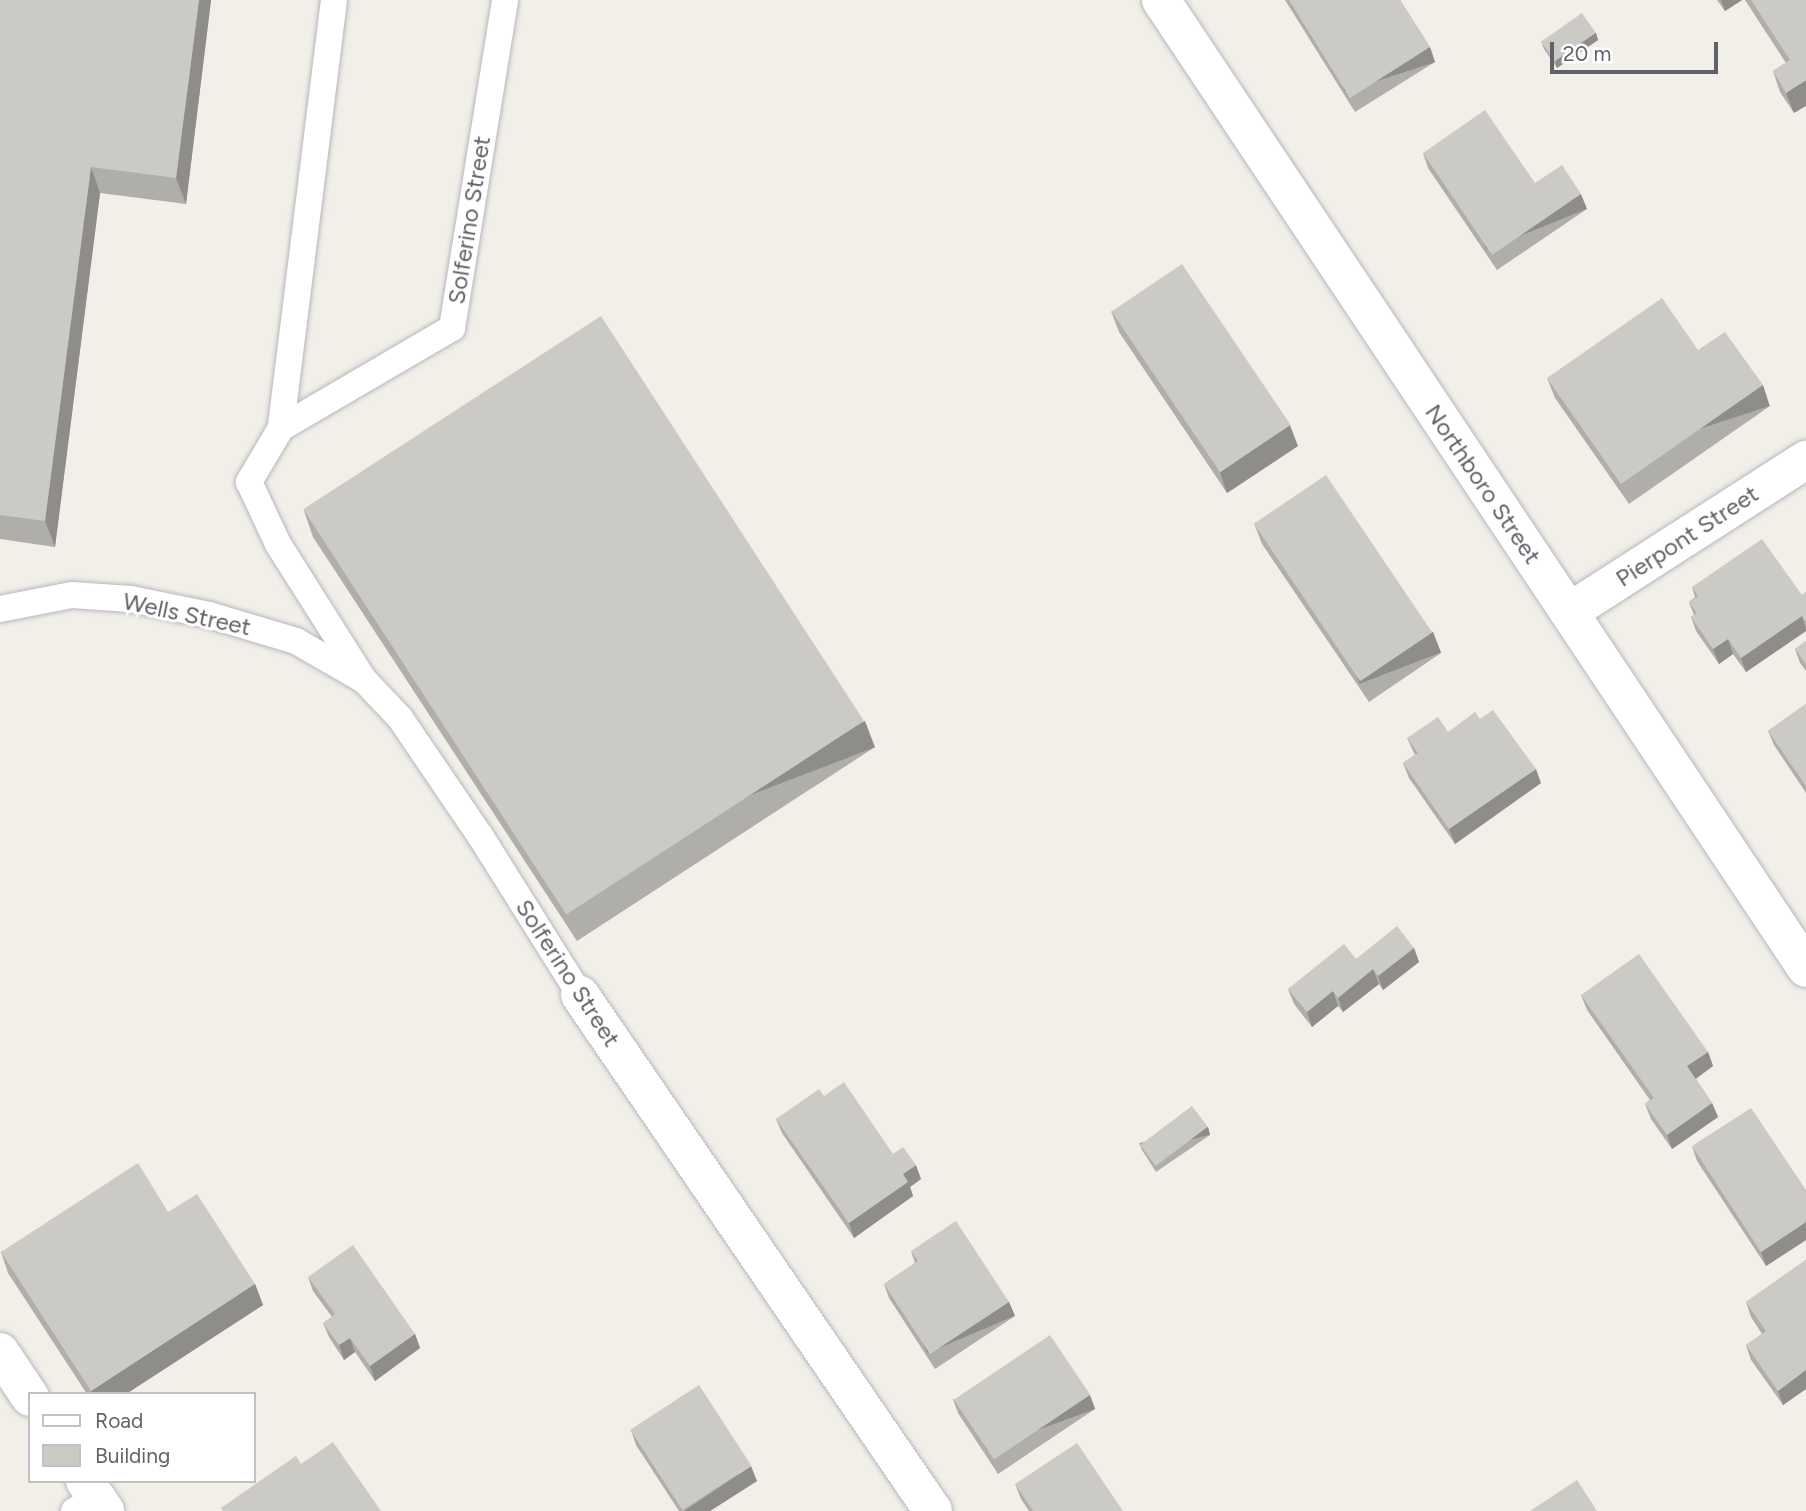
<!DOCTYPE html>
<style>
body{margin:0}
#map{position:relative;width:1806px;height:1511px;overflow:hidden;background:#f1efe8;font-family:Figtree,sans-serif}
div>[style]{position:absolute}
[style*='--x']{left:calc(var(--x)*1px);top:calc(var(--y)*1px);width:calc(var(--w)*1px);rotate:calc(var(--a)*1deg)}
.roads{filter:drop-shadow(0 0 2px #b5b8bc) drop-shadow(0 0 2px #b5b8bc)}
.service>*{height:26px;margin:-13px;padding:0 13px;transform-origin:13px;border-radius:13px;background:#fff}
.minor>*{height:38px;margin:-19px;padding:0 19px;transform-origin:19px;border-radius:19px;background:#fff}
.wall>*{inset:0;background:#afaea9}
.shaded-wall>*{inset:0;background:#8f8d8a;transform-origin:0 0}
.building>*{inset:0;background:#cccac5;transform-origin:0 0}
span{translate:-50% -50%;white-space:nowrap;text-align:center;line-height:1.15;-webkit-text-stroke:6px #fff;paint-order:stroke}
.street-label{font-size:24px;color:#5f6368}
.legend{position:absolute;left:28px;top:1392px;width:228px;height:91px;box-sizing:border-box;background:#fff;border:2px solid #bfc1c3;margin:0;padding:9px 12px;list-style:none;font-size:21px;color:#5f6368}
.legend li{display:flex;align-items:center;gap:14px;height:35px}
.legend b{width:35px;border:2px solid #bfc1c3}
.scale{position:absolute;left:1550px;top:42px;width:168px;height:32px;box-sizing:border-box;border:4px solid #5f6368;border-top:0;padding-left:9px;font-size:21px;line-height:24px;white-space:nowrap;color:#5f6368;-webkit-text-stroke:5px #fff;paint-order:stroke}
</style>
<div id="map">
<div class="roads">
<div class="service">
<i style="--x:334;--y:0;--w:431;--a:97.1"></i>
<i style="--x:281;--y:428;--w:63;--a:120.7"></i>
<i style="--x:249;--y:482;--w:68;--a:64.9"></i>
<i style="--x:278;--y:544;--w:161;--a:57.7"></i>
<i style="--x:364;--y:680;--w:52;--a:46.5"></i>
<i style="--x:400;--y:718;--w:144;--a:55.8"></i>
<i style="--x:481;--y:837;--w:186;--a:57.9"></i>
<i style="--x:281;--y:428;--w:198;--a:-30.3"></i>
<i style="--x:452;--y:328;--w:332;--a:-80.8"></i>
<i style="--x:0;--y:609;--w:73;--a:-11"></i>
<i style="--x:72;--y:595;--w:59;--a:3.9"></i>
<i style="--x:131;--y:599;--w:80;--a:11.6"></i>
<i style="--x:209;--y:615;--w:91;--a:16.6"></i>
<i style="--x:296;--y:641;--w:74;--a:30"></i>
<i style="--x:74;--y:1511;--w:26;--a:-32"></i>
</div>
<div class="minor">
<i style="--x:1161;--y:0;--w:1163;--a:56.32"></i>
<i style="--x:1569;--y:612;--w:282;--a:-32.7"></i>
<i style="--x:580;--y:995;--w:625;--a:55.62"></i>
<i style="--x:0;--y:1352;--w:54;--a:56.3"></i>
<i style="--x:85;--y:1481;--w:36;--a:56"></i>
</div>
</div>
<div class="wall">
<i style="clip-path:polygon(0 0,211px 0,186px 204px,100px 193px,55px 547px,0 539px)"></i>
<i style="clip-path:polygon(1285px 0,1400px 0,1430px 47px,1435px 62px,1355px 112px)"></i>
<i style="clip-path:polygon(1717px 0,1742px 0,1725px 11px)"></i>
<i style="clip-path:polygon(1745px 0,1806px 0,1794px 113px,1780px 92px,1773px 71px,1786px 63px)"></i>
<i style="clip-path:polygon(1596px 33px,1598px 40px,1557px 68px,1544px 49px,1541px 41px)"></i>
<i style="clip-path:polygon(1423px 153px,1535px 183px,1587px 209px,1497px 270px,1428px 168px)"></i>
<i style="clip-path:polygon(1111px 311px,1298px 446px,1227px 493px,1119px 332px)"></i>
<i style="clip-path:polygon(1698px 350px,1770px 406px,1629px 504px,1555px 398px,1547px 378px)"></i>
<i style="clip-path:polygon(304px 511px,875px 747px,577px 941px,313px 537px)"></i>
<i style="clip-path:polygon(1254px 523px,1433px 632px,1441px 653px,1369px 702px,1262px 544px)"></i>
<i style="clip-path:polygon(1692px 587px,1802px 595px,1806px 592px,1806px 631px,1746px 672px,1733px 654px,1719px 664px,1696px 631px,1691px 617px,1694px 615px,1689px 602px,1695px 597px)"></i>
<i style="clip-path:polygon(1806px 641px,1806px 671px,1800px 663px,1795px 649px)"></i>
<i style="clip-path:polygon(1806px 704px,1806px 793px,1774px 745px,1768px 731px)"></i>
<i style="clip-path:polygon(1480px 719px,1541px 783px,1455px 844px,1409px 778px,1403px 763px,1415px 755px,1407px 738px,1448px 732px)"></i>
<i style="clip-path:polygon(1414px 948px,1419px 962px,1383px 990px,1379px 984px,1343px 1012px,1338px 1006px,1312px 1027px,1294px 1004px,1288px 989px,1356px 959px)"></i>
<i style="clip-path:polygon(1581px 995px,1708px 1052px,1713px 1066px,1696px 1079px,1712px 1103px,1718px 1117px,1672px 1149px,1651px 1119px,1645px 1104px,1650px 1100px,1587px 1010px)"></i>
<i style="clip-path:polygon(824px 1096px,893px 1154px,921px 1179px,910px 1187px,913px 1196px,854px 1238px,782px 1133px,776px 1119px)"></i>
<i style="clip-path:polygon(1208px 1127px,1210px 1135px,1156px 1172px,1142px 1150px,1139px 1143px)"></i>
<i style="clip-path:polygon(1692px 1146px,1806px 1190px,1806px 1240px,1766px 1266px,1697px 1161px)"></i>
<i style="clip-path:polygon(168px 1212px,255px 1284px,263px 1305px,126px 1394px,87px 1394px,8px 1273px,1px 1252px)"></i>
<i style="clip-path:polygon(911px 1251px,1009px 1302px,1015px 1316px,935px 1369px,889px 1298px,884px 1284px,915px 1263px)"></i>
<i style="clip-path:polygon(1806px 1260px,1806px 1389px,1783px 1405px,1751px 1360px,1746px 1345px,1762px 1334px,1751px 1317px,1746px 1302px)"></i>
<i style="clip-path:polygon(308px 1277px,415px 1334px,420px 1348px,375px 1381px,355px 1352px,344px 1360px,329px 1337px,323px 1323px,332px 1317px,313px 1291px)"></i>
<i style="clip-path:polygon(953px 1399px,1095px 1409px,998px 1474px,958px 1413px)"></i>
<i style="clip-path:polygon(631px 1430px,757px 1481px,710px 1511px,679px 1511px,636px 1445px)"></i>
<i style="clip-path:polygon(1015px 1484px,1123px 1511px,1029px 1511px,1021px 1499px)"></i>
</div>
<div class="shaded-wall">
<i style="clip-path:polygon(199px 0,211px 0,186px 204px,176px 178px)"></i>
<i style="clip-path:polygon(1721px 0,1742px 0,1725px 11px)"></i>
<i style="clip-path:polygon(1596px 33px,1598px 40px,1557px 68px,1555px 60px)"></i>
<i style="left:1430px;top:47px;width:16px;height:95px;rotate:72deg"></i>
<i style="clip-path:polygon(1806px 80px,1806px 106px,1794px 113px,1786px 93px)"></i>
<i style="clip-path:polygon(91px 167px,100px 193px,55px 547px,45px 521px)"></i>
<i style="left:1581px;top:194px;width:16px;height:108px;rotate:68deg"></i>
<i style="left:1763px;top:385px;width:22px;height:173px;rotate:72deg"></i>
<i style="clip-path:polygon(1290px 425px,1298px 446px,1227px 493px,1220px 472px)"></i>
<i style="clip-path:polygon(1802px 616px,1806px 628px,1806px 631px,1746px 672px,1741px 658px)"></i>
<i style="left:1433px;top:632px;width:22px;height:87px;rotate:69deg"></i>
<i style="clip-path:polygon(1728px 639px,1733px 654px,1719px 664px,1713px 649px)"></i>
<i style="left:865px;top:721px;width:28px;height:355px;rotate:69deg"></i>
<i style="clip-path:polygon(1536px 769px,1541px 783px,1455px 844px,1449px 829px)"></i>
<i style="clip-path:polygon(1414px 948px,1419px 962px,1383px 990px,1378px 976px)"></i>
<i style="clip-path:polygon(1373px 969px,1379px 984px,1343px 1012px,1338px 998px)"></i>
<i style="clip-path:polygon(1333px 991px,1338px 1006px,1312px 1027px,1307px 1012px)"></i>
<i style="clip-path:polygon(1708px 1052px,1713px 1066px,1692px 1081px,1687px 1066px)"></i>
<i style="clip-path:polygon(1712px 1103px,1718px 1117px,1672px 1149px,1667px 1135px)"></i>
<i style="left:1208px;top:1127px;width:8px;height:66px;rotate:76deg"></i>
<i style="clip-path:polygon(916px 1165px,921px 1179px,910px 1187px,913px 1196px,854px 1238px,849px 1223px,903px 1174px)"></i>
<i style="clip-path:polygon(1806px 1222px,1806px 1240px,1766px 1266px,1761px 1252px)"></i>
<i style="clip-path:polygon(255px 1284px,263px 1305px,126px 1394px,92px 1394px,91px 1391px)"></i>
<i style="left:1009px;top:1302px;width:15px;height:95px;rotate:67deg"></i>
<i style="clip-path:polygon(415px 1334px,420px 1348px,375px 1381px,370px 1366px)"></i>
<i style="clip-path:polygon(350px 1338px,355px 1352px,344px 1360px,339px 1345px)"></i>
<i style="clip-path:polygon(1806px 1370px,1806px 1389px,1783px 1405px,1778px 1391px)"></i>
<i style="left:1090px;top:1395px;width:15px;height:116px;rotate:70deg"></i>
<i style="clip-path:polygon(751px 1466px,757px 1481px,710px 1511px,684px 1511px)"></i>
</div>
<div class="building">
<i style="clip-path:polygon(0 0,199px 0,176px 178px,91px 167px,45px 521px,0 515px)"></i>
<i style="clip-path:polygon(1289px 0,1400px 0,1430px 47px,1350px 98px)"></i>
<i style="clip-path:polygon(1751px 0,1806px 0,1806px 80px,1786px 93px,1773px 71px,1790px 60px)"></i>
<i style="left:1582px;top:13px;width:24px;height:50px;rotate:55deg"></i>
<i style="clip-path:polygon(1485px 110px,1535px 183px,1562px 165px,1581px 194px,1492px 255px,1423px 153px)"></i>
<i style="left:1182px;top:264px;width:194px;height:85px;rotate:56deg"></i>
<i style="clip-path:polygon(1662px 298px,1698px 350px,1725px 332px,1763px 385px,1621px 484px,1547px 378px)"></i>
<i style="left:601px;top:316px;width:483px;height:355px;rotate:57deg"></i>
<i style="left:1326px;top:475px;width:190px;height:87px;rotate:56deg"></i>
<i style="clip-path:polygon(1762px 539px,1802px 595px,1806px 592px,1806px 622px,1802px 616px,1741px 658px,1728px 639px,1713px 649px,1691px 617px,1697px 613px,1689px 602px,1698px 596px,1692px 587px)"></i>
<i style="clip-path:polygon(1806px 641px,1806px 664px,1795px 649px)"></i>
<i style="clip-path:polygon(1806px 704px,1806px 786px,1768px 731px)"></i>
<i style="clip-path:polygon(1493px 710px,1536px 769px,1449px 829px,1403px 763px,1418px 753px,1407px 738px,1438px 717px,1448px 732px,1475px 712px,1480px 719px)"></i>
<i style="clip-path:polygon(1397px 926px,1414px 948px,1378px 976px,1373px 969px,1338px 998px,1333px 991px,1307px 1012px,1288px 989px,1344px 944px,1356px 959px)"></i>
<i style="clip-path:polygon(1639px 954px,1708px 1052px,1687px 1066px,1712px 1103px,1667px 1135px,1645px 1104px,1654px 1098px,1581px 995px)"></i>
<i style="clip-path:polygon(844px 1082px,893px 1154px,903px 1147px,916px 1165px,903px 1174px,908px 1182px,849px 1223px,776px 1119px,819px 1089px,824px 1096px)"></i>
<i style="left:1192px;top:1106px;width:26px;height:65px;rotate:53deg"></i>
<i style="clip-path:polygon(1751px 1108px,1806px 1190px,1806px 1222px,1761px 1252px,1692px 1146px)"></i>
<i style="clip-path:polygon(138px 1163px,168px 1212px,197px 1194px,255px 1284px,91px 1391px,1px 1252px)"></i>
<i style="clip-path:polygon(956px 1221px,1009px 1302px,930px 1354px,884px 1284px,918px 1261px,911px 1251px)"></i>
<i style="clip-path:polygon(353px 1245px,415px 1334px,370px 1366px,350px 1338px,339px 1345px,323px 1323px,335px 1314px,308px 1277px)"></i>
<i style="clip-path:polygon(1806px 1260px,1806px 1370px,1778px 1391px,1746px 1345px,1766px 1331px,1746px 1302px)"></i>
<i style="left:1050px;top:1335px;width:72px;height:116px;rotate:56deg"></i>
<i style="left:699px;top:1385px;width:96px;height:82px;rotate:57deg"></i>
<i style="clip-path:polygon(333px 1442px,381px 1511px,223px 1511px,221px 1508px,296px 1456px,301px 1464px)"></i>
<i style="clip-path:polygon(1077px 1443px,1123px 1511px,1033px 1511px,1015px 1484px)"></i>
<i style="clip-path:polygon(1577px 1480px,1597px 1511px,1530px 1511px)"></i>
</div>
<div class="street-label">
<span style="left:469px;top:220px;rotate:-81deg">Solferino Street</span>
<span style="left:1483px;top:484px;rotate:56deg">Northboro Street</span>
<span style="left:1687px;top:536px;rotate:-33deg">Pierpont Street</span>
<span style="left:187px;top:614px;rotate:12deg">Wells Street</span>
<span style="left:568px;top:973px;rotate:57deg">Solferino Street</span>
</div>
<ul class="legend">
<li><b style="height:9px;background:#fff"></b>Road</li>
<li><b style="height:19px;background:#cccac5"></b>Building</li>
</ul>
<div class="scale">20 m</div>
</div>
